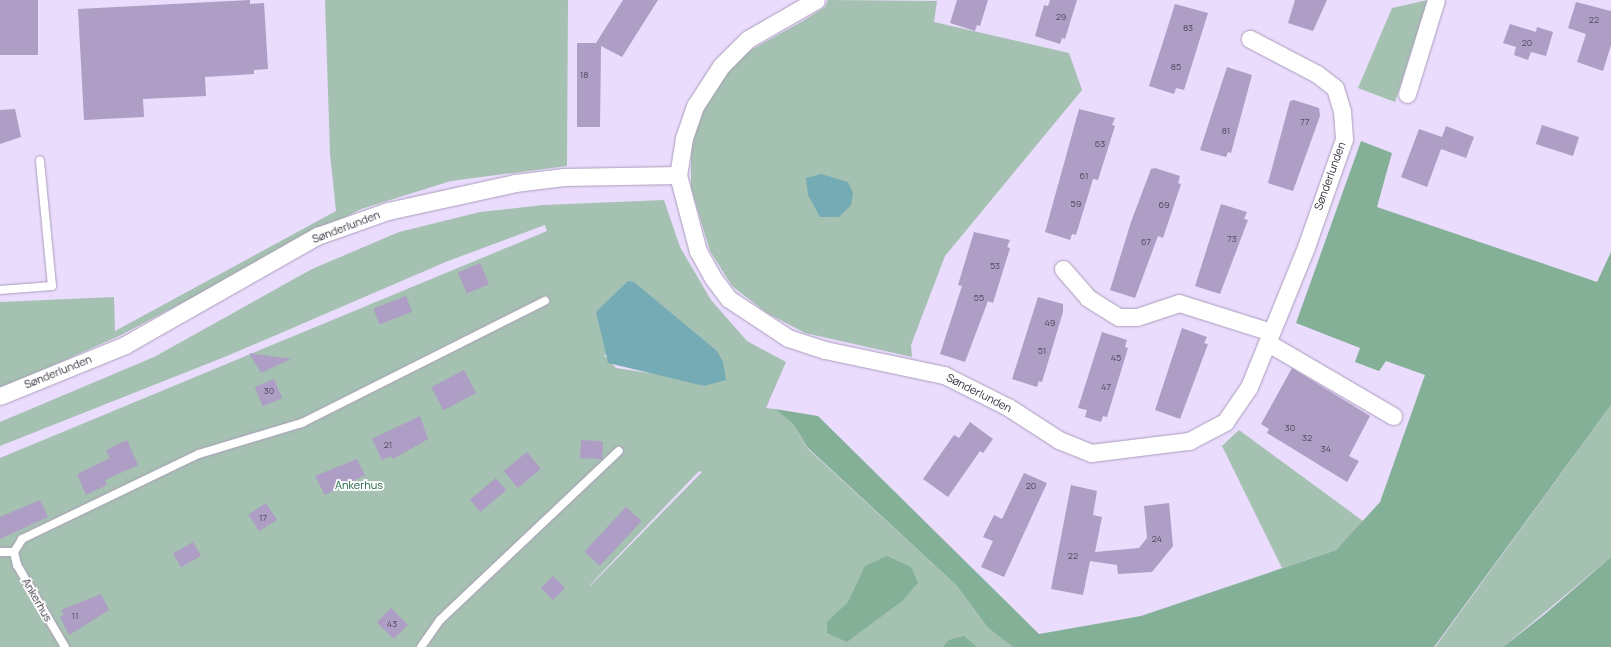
<!DOCTYPE html>
<meta charset="utf-8">
<style>
body{margin:0}
#map{position:relative;width:1611px;height:647px;overflow:hidden;background:#eadcfc;font-family:Manrope,sans-serif}
div>[style]{position:absolute}
[style*='--x']{left:calc(var(--x)*1px);top:calc(var(--y)*1px);width:calc(var(--w)*1px);rotate:calc(var(--a)*1deg)}
.green>*{inset:0;background:#a5c1b1}
.forest>*{inset:0;background:#84b098}
.water>*{inset:0;background:#75abb4}
.building>*{inset:0;background:#ae9dc4;transform-origin:0 0}
.roads{filter:drop-shadow(0 0 1px #aa9dbb) drop-shadow(0 0 1px #aa9dbb)}
.service>*{height:8px;margin:-4px;padding:0 4px;transform-origin:4px;border-radius:4px;background:#fff}
.minor>*{height:17px;margin:-8.5px;padding:0 8.5px;transform-origin:8.5px;border-radius:8.5px;background:#fff}
span{translate:-50% -50%;white-space:nowrap;text-align:center;line-height:1.15;-webkit-text-stroke:3.5px #fff;paint-order:stroke}
.number-label{font-size:9px;color:#524a5d}
.number-label span{-webkit-text-stroke-width:0}
.street-label{font-size:11px;color:#342f3b}
.park-label{font-size:11px;color:#176141}
</style>
<div id="map">
<div class="green">
<i style="clip-path:polygon(325px 0,568px 0,567px 166px,451px 181px,361px 209px,121px 335px,0 389px,0 302px,114px 297px,115px 331px,336px 211px,330px 154px)"></i>
<i style="clip-path:polygon(828px 0,937px 1px,934px 22px,1069px 53px,1082px 90px,945px 256px,911px 345px,912px 357px,805px 333px,767px 313px,732px 286px,710px 251px,691px 188px,691px 143px,708px 99px,733px 60px,803px 21px,825px 7px)"></i>
<i style="clip-path:polygon(1428px 0,1395px 102px,1358px 88px,1392px 8px)"></i>
<i style="clip-path:polygon(evenodd,664px 200px,680px 247px,711px 300px,747px 341px,786px 362px,766px 408px,775px 409px,794px 425px,807px 448px,957px 586px,988px 628px,1013px 647px,0 647px,0 458px,547px 231px,545px 225px,448px 261px,227px 356px,0 446px,0 422px,154px 357px,312px 269px,399px 232px,480px 212px,543px 205px,664px 200px,693px 334px,717px 351px,704px 386px,675px 377px,616px 368px,604px 355px,693px 334px,664px 200px,699px 471px,702px 472px,590px 586px,590px 585px,699px 471px)"></i>
<i style="clip-path:polygon(1611px 405px,1611px 557px,1503px 647px,1435px 647px)"></i>
<i style="clip-path:polygon(1239px 430px,1363px 521px,1336px 550px,1282px 568px,1222px 446px)"></i>
</div>
<div class="forest">
<i style="clip-path:polygon(1361px 141px,1392px 153px,1377px 207px,1597px 282px,1611px 252px,1611px 405px,1434px 647px,1013px 647px,988px 628px,957px 586px,807px 447px,794px 425px,775px 409px,818px 416px,1039px 634px,1141px 616px,1336px 550px,1380px 502px,1425px 375px,1386px 361px,1379px 371px,1355px 362px,1360px 348px,1296px 323px)"></i>
<i style="clip-path:polygon(887px 556px,911px 567px,918px 583px,902px 601px,847px 642px,827px 633px,827px 622px,848px 602px,865px 566px)"></i>
<i style="clip-path:polygon(1611px 557px,1611px 647px,1503px 647px,1545px 614px)"></i>
<i style="clip-path:polygon(964px 636px,977px 647px,943px 647px,949px 640px)"></i>
</div>
<div class="water">
<i style="clip-path:polygon(821px 174px,848px 182px,853px 193px,851px 205px,839px 217px,820px 217px,808px 195px,806px 178px)"></i>
<i style="clip-path:polygon(628px 281px,634px 282px,717px 351px,723px 362px,726px 380px,704px 386px,608px 363px,596px 312px)"></i>
</div>
<div class="building">
<i style="left:0;top:0;width:38px;height:55px"></i>
<i style="clip-path:polygon(250px 0,250px 4px,264px 3px,268px 69px,254px 70px,254px 74px,205px 77px,206px 96px,143px 99px,144px 117px,84px 120px,78px 9px)"></i>
<i style="clip-path:polygon(623px 0,658px 0,622px 57px,601px 46px,600px 127px,577px 127px,577px 43px,596px 43px)"></i>
<i style="clip-path:polygon(957px 0,988px 0,980px 26px,977px 25px,975px 31px,950px 23px)"></i>
<i style="clip-path:polygon(1050px 0,1077px 0,1065px 39px,1062px 38px,1060px 44px,1035px 36px,1044px 5px,1048px 6px)"></i>
<i style="clip-path:polygon(1295px 0,1327px 0,1313px 31px,1288px 23px)"></i>
<i style="clip-path:polygon(1576px 2px,1611px 11px,1611px 45px,1603px 71px,1577px 62px,1586px 34px,1568px 28px)"></i>
<i style="clip-path:polygon(1175px 4px,1208px 13px,1184px 90px,1176px 88px,1174px 94px,1149px 86px)"></i>
<i style="clip-path:polygon(1510px 24px,1536px 32px,1537px 27px,1553px 32px,1546px 56px,1531px 52px,1528px 60px,1514px 55px,1516px 47px,1503px 43px)"></i>
<i style="clip-path:polygon(1227px 67px,1252px 75px,1231px 153px,1228px 152px,1226px 157px,1200px 150px)"></i>
<i style="clip-path:polygon(1294px 100px,1319px 108px,1320px 116px,1293px 191px,1268px 183px,1290px 101px)"></i>
<i style="clip-path:polygon(15px 109px,21px 137px,0 144px,0 110px)"></i>
<i style="clip-path:polygon(1079px 109px,1115px 118px,1112px 125px,1115px 126px,1098px 180px,1093px 179px,1076px 235px,1072px 234px,1070px 240px,1045px 232px)"></i>
<i style="left:1542px;top:125px;width:39px;height:20px;rotate:18deg"></i>
<i style="clip-path:polygon(1446px 126px,1474px 137px,1466px 158px,1441px 149px,1427px 187px,1401px 177px,1419px 129px,1442px 137px)"></i>
<i style="clip-path:polygon(1155px 168px,1180px 176px,1178px 183px,1181px 184px,1163px 238px,1158px 236px,1135px 298px,1110px 290px,1131px 222px,1151px 169px)"></i>
<i style="clip-path:polygon(1221px 204px,1247px 212px,1244px 219px,1248px 220px,1220px 294px,1195px 286px)"></i>
<i style="clip-path:polygon(974px 232px,1010px 240px,1007px 247px,1010px 248px,993px 303px,988px 301px,965px 362px,940px 354px,962px 286px,958px 285px)"></i>
<i style="left:480px;top:263px;width:23px;height:24px;rotate:67deg"></i>
<i style="left:406px;top:296px;width:17px;height:35px;rotate:69deg"></i>
<i style="clip-path:polygon(1038px 297px,1063px 304px,1063px 312px,1042px 382px,1039px 381px,1037px 387px,1012px 379px)"></i>
<i style="clip-path:polygon(1182px 328px,1207px 337px,1204px 343px,1208px 344px,1180px 419px,1155px 410px)"></i>
<i style="clip-path:polygon(1102px 332px,1127px 340px,1125px 347px,1128px 348px,1107px 417px,1103px 416px,1101px 422px,1085px 417px,1087px 410px,1078px 408px)"></i>
<i style="clip-path:polygon(249px 353px,291px 359px,261px 373px)"></i>
<i style="clip-path:polygon(1292px 368px,1370px 416px,1349px 456px,1359px 461px,1347px 482px,1267px 433px,1269px 429px,1261px 424px)"></i>
<i style="left:464px;top:370px;width:26px;height:37px;rotate:62deg"></i>
<i style="left:274px;top:379px;width:21px;height:21px;rotate:67deg"></i>
<i style="clip-path:polygon(420px 416px,428px 439px,393px 459px,391px 456px,382px 460px,372px 439px)"></i>
<i style="clip-path:polygon(970px 422px,993px 439px,983px 453px,980px 451px,948px 497px,923px 479px,954px 435px,959px 438px)"></i>
<i style="clip-path:polygon(127px 440px,138px 465px,105px 480px,107px 485px,86px 495px,77px 474px,110px 458px,106px 450px)"></i>
<i style="left:581px;top:440px;width:22px;height:18px;rotate:3deg"></i>
<i style="left:527px;top:452px;width:22px;height:30px;rotate:51deg"></i>
<i style="clip-path:polygon(357px 459px,365px 475px,325px 495px,315px 476px)"></i>
<i style="clip-path:polygon(1024px 473px,1047px 483px,1004px 577px,981px 567px,993px 541px,983px 537px,994px 515px,1002px 519px)"></i>
<i style="left:496px;top:478px;width:16px;height:34px;rotate:50deg"></i>
<i style="clip-path:polygon(1071px 485px,1097px 491px,1093px 515px,1102px 517px,1095px 552px,1139px 548px,1147px 538px,1144px 506px,1169px 503px,1173px 546px,1152px 572px,1118px 574px,1117px 565px,1090px 561px,1083px 595px,1051px 589px)"></i>
<i style="clip-path:polygon(40px 500px,48px 517px,0 539px,0 517px)"></i>
<i style="left:266px;top:503px;width:20px;height:21px;rotate:57deg"></i>
<i style="left:626px;top:507px;width:21px;height:61px;rotate:43deg"></i>
<i style="left:193px;top:542px;width:16px;height:23px;rotate:60deg"></i>
<i style="left:553px;top:576px;width:17px;height:17px;rotate:45deg"></i>
<i style="clip-path:polygon(101px 594px,109px 610px,69px 635px,60px 617px,64px 615px,61px 610px)"></i>
<i style="left:391px;top:608px;width:24px;height:20px;rotate:45deg"></i>
</div>
<div class="roads">
<div class="service">
<i style="--x:0;--y:290;--w:52;--a:-4.4"></i>
<i style="--x:52;--y:286;--w:126;--a:-95.5"></i>
<i style="--x:0;--y:552;--w:14;--a:0"></i>
<i style="--x:65;--y:647;--w:95;--a:-120.3"></i>
<i style="--x:17;--y:565;--w:13;--a:-103"></i>
<i style="--x:14;--y:552;--w:15;--a:-58"></i>
<i style="--x:22;--y:539;--w:196;--a:-25.7"></i>
<i style="--x:199;--y:454;--w:108;--a:-16.8"></i>
<i style="--x:302;--y:423;--w:272;--a:-26.7"></i>
<i style="--x:421;--y:647;--w:33;--a:-55"></i>
<i style="--x:440;--y:620;--w:246;--a:-43.4"></i>
</div>
<div class="minor">
<i style="--x:816;--y:0;--w:78;--a:150.2"></i>
<i style="--x:748;--y:39;--w:38;--a:135"></i>
<i style="--x:721;--y:66;--w:48;--a:123"></i>
<i style="--x:695;--y:106;--w:34;--a:109"></i>
<i style="--x:684;--y:138;--w:37;--a:99"></i>
<i style="--x:678;--y:175;--w:79;--a:75.3"></i>
<i style="--x:698;--y:251;--w:31;--a:61"></i>
<i style="--x:713;--y:278;--w:26;--a:53"></i>
<i style="--x:729;--y:299;--w:71;--a:33.5"></i>
<i style="--x:788;--y:338;--w:39;--a:18"></i>
<i style="--x:825;--y:350;--w:122;--a:11.9"></i>
<i style="--x:944;--y:375;--w:72;--a:26.6"></i>
<i style="--x:1008;--y:407;--w:61;--a:32.9"></i>
<i style="--x:1059;--y:440;--w:35;--a:22"></i>
<i style="--x:1091;--y:453;--w:99;--a:-7"></i>
<i style="--x:1189;--y:441;--w:41;--a:-27.8"></i>
<i style="--x:1225;--y:422;--w:42;--a:-55.6"></i>
<i style="--x:1249;--y:387;--w:151;--a:-67.8"></i>
<i style="--x:1306;--y:247;--w:114;--a:-70.6"></i>
<i style="--x:1344;--y:139;--w:28;--a:-94"></i>
<i style="--x:1342;--y:111;--w:24;--a:-107"></i>
<i style="--x:1335;--y:88;--w:23;--a:-142"></i>
<i style="--x:1317;--y:74;--w:76;--a:-152.4"></i>
<i style="--x:1407;--y:94;--w:98;--a:-72.9"></i>
<i style="--x:1063;--y:269;--w:38;--a:49"></i>
<i style="--x:1088;--y:298;--w:36;--a:32"></i>
<i style="--x:1119;--y:317;--w:18;--a:0"></i>
<i style="--x:1137;--y:317;--w:44;--a:-18.4"></i>
<i style="--x:1179;--y:303;--w:96;--a:17.5"></i>
<i style="--x:1268;--y:343;--w:145;--a:30.3"></i>
<i style="--x:0;--y:396;--w:135;--a:-22.2"></i>
<i style="--x:125;--y:345;--w:221;--a:-29.6"></i>
<i style="--x:317;--y:236;--w:75;--a:-19.4"></i>
<i style="--x:388;--y:211;--w:130;--a:-12.4"></i>
<i style="--x:515;--y:183;--w:49;--a:-7"></i>
<i style="--x:564;--y:177;--w:114;--a:-1"></i>
</div>
</div>
<div class="number-label">
<span style="left:1061px;top:17px">29</span>
<span style="left:1594px;top:20px">22</span>
<span style="left:1188px;top:28px">83</span>
<span style="left:1527px;top:43px">20</span>
<span style="left:1176px;top:67px">85</span>
<span style="left:584px;top:75px">18</span>
<span style="left:1305px;top:122px">77</span>
<span style="left:1226px;top:131px">81</span>
<span style="left:1100px;top:144px">63</span>
<span style="left:1084px;top:176px">61</span>
<span style="left:1076px;top:204px">59</span>
<span style="left:1164px;top:205px">69</span>
<span style="left:1232px;top:239px">73</span>
<span style="left:1146px;top:242px">67</span>
<span style="left:995px;top:266px">53</span>
<span style="left:979px;top:298px">55</span>
<span style="left:1050px;top:323px">49</span>
<span style="left:1042px;top:351px">51</span>
<span style="left:1116px;top:358px">45</span>
<span style="left:1106px;top:387px">47</span>
<span style="left:269px;top:391px">30</span>
<span style="left:1290px;top:428px">30</span>
<span style="left:1307px;top:438px">32</span>
<span style="left:388px;top:445px">21</span>
<span style="left:1326px;top:449px">34</span>
<span style="left:1031px;top:486px">20</span>
<span style="left:263px;top:518px">17</span>
<span style="left:1157px;top:539px">24</span>
<span style="left:1073px;top:556px">22</span>
<span style="left:75px;top:616px">11</span>
<span style="left:392px;top:624px">43</span>
</div>
<div class="street-label">
<span style="left:1330px;top:176px;rotate:-70deg">Sønderlunden</span>
<span style="left:346px;top:227px;rotate:-21deg">Sønderlunden</span>
<span style="left:58px;top:372px;rotate:-22deg">Sønderlunden</span>
<span style="left:979px;top:393px;rotate:27deg">Sønderlunden</span>
<span style="left:37px;top:600px;rotate:60deg">Ankerhus</span>
</div>
<div class="park-label">
<span style="left:359px;top:485px">Ankerhus</span>
</div>
</div>
